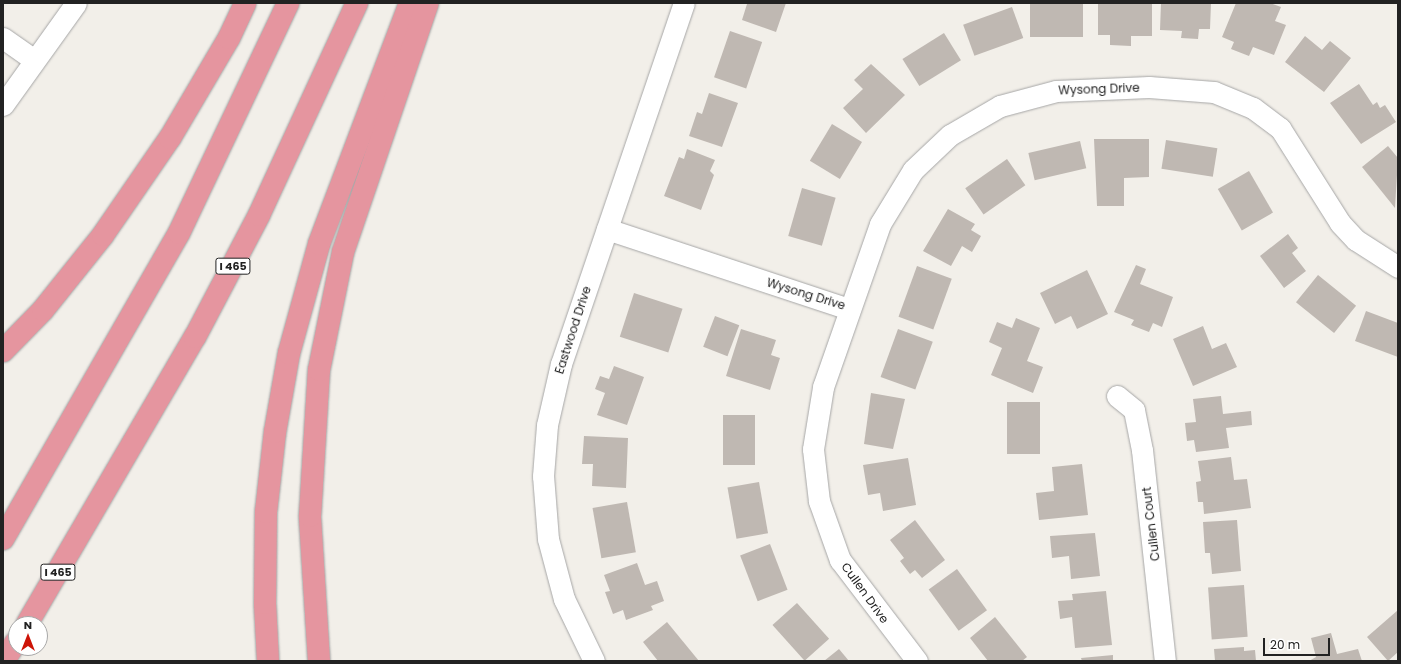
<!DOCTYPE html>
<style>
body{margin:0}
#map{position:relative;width:1401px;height:664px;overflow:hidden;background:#f2efe9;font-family:Poppins,sans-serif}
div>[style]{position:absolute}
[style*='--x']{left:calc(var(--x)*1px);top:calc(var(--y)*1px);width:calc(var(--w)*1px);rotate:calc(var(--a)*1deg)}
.building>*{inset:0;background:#bfb8b2;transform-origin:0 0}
.roads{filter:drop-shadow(0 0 1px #a6a6a6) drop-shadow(0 0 1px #a6a6a6)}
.street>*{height:21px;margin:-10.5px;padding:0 10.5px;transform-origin:10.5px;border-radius:10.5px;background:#fff}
.highway>*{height:22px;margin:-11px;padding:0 11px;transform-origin:11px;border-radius:11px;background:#e5959f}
span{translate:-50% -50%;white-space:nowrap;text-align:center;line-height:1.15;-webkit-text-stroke:3.5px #fff;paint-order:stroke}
.shield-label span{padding:1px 3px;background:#fff;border:1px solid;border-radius:3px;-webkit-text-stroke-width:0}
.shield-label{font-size:11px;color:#222;font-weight:700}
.street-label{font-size:12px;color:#222}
.frame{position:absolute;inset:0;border:4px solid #222;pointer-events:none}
.north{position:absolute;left:8px;top:616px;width:40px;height:40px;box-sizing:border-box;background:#fff;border:1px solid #a7a7a7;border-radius:50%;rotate:0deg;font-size:11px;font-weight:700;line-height:16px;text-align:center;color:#222}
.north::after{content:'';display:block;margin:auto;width:14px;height:18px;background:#cd1407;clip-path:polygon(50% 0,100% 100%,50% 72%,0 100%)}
.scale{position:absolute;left:1263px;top:638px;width:67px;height:18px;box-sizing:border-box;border:2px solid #222;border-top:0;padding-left:5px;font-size:12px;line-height:14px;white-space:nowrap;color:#222;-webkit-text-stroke:3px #fff;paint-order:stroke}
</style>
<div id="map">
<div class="building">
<i style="clip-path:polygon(744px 3px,786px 3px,776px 32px,742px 20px,747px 4px)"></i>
<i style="left:1030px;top:3px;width:53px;height:34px"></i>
<i style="clip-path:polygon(1098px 3px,1152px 3px,1152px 36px,1131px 36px,1131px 46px,1110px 45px,1110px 35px,1098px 35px)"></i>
<i style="clip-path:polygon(1161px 3px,1211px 3px,1210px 29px,1199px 29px,1198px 39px,1181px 38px,1182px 31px,1160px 30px)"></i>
<i style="clip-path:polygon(1236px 3px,1270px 3px,1281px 7px,1275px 21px,1286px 25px,1274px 55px,1253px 47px,1249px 56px,1231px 49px,1234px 42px,1222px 37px)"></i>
<i style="left:1012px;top:7px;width:33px;height:52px;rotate:70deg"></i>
<i style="left:730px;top:31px;width:34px;height:49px;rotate:19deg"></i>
<i style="left:944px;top:33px;width:32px;height:49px;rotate:58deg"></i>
<i style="clip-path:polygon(1305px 36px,1322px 50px,1330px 41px,1351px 58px,1324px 92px,1285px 62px)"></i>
<i style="clip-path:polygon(871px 64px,905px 95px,866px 133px,843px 108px,863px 89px,854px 80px)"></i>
<i style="clip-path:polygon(1359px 84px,1373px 105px,1377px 102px,1380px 108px,1385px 105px,1396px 122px,1361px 144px,1330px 103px)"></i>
<i style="clip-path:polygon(709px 93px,738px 103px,722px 147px,689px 136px,697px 112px,702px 114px)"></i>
<i style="left:832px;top:124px;width:35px;height:43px;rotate:31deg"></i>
<i style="clip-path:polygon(1094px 139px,1149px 139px,1149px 177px,1124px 178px,1124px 206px,1097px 206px)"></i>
<i style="left:1166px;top:140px;width:52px;height:29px;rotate:9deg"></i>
<i style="left:1080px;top:141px;width:28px;height:53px;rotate:77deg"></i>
<i style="clip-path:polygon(1388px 146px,1398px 158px,1395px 208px,1362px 167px)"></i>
<i style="clip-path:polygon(687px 149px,715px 160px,710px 171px,714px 175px,701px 210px,664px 196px,679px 157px,684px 159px)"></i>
<i style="left:1007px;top:159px;width:32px;height:51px;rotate:55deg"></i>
<i style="left:1249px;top:171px;width:48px;height:36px;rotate:60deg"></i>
<i style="left:802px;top:188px;width:35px;height:50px;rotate:16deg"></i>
<i style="clip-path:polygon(948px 209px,975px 224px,971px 230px,981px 236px,972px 252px,962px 246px,951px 266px,923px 251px)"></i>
<i style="clip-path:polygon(1288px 234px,1298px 248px,1292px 253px,1306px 271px,1284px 288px,1260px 256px)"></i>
<i style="clip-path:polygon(1136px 265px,1146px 269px,1140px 284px,1173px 297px,1162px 327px,1153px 323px,1149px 332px,1131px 325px,1134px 320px,1114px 312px)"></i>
<i style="left:917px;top:266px;width:37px;height:54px;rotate:20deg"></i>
<i style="clip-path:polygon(1087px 270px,1108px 314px,1077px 329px,1071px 316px,1055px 324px,1040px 293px)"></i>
<i style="left:1318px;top:275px;width:49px;height:35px;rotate:39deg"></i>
<i style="left:634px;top:293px;width:51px;height:46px;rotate:18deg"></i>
<i style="clip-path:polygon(1366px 311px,1398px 323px,1398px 357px,1355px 341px)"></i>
<i style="left:715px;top:316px;width:26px;height:33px;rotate:21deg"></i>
<i style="clip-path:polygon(1016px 318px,1040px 328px,1027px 361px,1043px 367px,1033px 393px,991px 375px,1002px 348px,989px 342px,997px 322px,1012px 328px)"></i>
<i style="clip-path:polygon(1203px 326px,1212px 349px,1226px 343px,1237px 367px,1193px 386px,1173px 339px)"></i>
<i style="clip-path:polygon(741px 329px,776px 340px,771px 355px,780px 358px,770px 390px,726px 376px)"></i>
<i style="left:898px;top:329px;width:37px;height:51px;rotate:20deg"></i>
<i style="clip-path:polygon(614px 366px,644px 377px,627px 425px,597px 415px,605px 393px,595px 389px,600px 376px,609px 379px)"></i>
<i style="clip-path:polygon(871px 393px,905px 399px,893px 449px,864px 444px)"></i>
<i style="clip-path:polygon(1221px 396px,1223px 414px,1251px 411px,1252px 425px,1226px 428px,1229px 448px,1196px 452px,1194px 440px,1187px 441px,1185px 423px,1196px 422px,1193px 399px)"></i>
<i style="left:1007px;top:402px;width:33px;height:52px"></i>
<i style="left:723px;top:415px;width:32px;height:50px"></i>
<i style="clip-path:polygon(584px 436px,628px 438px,626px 488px,592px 486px,593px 464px,582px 464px)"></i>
<i style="clip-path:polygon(1231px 457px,1234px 480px,1247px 479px,1251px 508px,1204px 514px,1203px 502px,1198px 502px,1196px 482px,1201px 481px,1198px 461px)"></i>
<i style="clip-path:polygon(908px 458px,916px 505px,883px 511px,880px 493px,868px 495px,863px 465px)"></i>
<i style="clip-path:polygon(1082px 464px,1088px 515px,1039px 520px,1036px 493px,1054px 491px,1052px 467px)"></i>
<i style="left:759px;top:482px;width:52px;height:32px;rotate:80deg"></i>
<i style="left:627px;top:502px;width:51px;height:35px;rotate:80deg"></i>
<i style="clip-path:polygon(915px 520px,945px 560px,922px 578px,915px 570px,910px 574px,900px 561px,904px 558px,890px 540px)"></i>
<i style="clip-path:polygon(1237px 520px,1241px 571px,1212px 574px,1210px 553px,1205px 553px,1203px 522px)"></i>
<i style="clip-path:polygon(1095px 533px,1100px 576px,1071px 579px,1069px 556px,1052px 558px,1050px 536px)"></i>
<i style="left:770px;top:544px;width:49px;height:32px;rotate:69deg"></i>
<i style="clip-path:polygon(637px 563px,645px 585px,657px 581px,664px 601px,651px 606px,653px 610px,626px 620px,623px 610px,613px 614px,605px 592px,610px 591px,604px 575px)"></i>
<i style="left:957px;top:569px;width:51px;height:35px;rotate:54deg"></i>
<i style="left:1244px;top:585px;width:52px;height:36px;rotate:86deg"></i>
<i style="clip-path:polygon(1106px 591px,1112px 645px,1075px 648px,1072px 617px,1060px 619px,1058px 601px,1073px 600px,1072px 594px)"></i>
<i style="left:797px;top:603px;width:48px;height:33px;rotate:48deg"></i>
<i style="clip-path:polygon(1398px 610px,1398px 652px,1388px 661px,1367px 637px)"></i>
<i style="clip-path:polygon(995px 617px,1027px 657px,1022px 661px,988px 661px,970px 638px)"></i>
<i style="clip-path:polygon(667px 622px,699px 661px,658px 661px,643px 642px)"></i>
<i style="clip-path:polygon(1331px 633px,1337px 654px,1358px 649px,1362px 661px,1309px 661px,1316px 657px,1311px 638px)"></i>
<i style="clip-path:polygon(1244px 647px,1244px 651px,1255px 650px,1256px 661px,1215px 661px,1214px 649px)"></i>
<i style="clip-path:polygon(839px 649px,849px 661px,824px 661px)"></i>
<i style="clip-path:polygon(1113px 655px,1113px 661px,1082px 661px,1081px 658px)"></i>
</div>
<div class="roads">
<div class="street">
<i style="--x:3;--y:38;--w:38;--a:35"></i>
<i style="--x:3;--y:105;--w:125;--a:-54.4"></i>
<i style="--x:607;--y:229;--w:255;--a:18.3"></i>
<i style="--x:1117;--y:396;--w:22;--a:39"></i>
<i style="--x:1134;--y:410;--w:41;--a:78.7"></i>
<i style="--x:1142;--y:450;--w:212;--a:83.8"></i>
<i style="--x:594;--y:661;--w:69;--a:-115.8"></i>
<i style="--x:564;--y:599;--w:62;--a:-104.9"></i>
<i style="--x:548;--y:539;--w:63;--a:-94.5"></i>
<i style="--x:543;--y:476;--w:51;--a:-85.5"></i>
<i style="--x:547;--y:425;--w:63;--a:-77.1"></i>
<i style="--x:561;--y:364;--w:381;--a:-71.2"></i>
<i style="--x:917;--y:661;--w:127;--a:-127.3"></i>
<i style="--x:840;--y:560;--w:63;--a:-109.6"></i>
<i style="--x:819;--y:501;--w:52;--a:-96.6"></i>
<i style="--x:813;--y:449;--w:63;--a:-80.8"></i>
<i style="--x:823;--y:387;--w:173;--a:-70.7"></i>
<i style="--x:880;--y:224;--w:63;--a:-58.6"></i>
<i style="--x:913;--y:170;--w:51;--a:-43.4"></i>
<i style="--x:950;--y:135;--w:58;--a:-30.1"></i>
<i style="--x:1000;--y:106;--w:58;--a:-15"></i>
<i style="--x:1056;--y:91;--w:93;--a:-2.5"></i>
<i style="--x:1149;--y:87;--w:65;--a:4.4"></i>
<i style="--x:1214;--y:92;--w:42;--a:22.3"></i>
<i style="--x:1253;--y:108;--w:34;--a:37"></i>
<i style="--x:1280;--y:128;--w:112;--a:57.7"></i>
<i style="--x:1340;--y:223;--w:23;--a:47"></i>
<i style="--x:1356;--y:240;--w:50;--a:32.7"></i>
</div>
<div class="highway">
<i style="--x:3;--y:351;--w:57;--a:-45.7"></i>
<i style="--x:43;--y:310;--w:96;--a:-51.3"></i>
<i style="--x:103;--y:235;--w:118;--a:-55.4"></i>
<i style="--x:170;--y:138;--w:116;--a:-59.5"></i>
<i style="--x:229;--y:38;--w:38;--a:-65"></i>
<i style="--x:3;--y:539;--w:353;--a:-60.1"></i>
<i style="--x:179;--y:233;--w:255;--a:-64.6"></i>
<i style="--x:27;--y:624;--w:333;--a:-59.7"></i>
<i style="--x:195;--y:337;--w:138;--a:-62.3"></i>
<i style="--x:259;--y:215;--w:234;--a:-65.2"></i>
<i style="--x:4;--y:661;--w:22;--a:-58"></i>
<i style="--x:268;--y:661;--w:58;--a:-93"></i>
<i style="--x:265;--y:603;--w:91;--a:-89.4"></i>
<i style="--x:266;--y:512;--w:81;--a:-83.6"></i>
<i style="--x:275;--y:432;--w:80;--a:-80"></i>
<i style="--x:289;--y:353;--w:113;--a:-74.6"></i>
<i style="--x:319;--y:244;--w:258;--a:-69.3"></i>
<i style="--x:319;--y:661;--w:145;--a:-93.6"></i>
<i style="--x:310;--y:516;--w:146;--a:-86.5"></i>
<i style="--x:319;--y:370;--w:120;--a:-78.5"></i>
<i style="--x:343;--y:252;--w:263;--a:-71.2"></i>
</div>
</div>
<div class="shield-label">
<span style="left:233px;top:266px">I 465</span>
<span style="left:58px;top:572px">I 465</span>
</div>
<div class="street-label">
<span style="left:1099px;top:89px;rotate:-2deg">Wysong Drive</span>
<span style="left:806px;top:294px;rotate:17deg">Wysong Drive</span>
<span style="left:573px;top:330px;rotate:-72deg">Eastwood Drive</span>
<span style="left:1151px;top:524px;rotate:-97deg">Cullen Court</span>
<span style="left:865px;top:593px;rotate:54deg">Cullen Drive</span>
</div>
<div class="frame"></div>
<div class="north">N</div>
<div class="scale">20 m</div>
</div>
